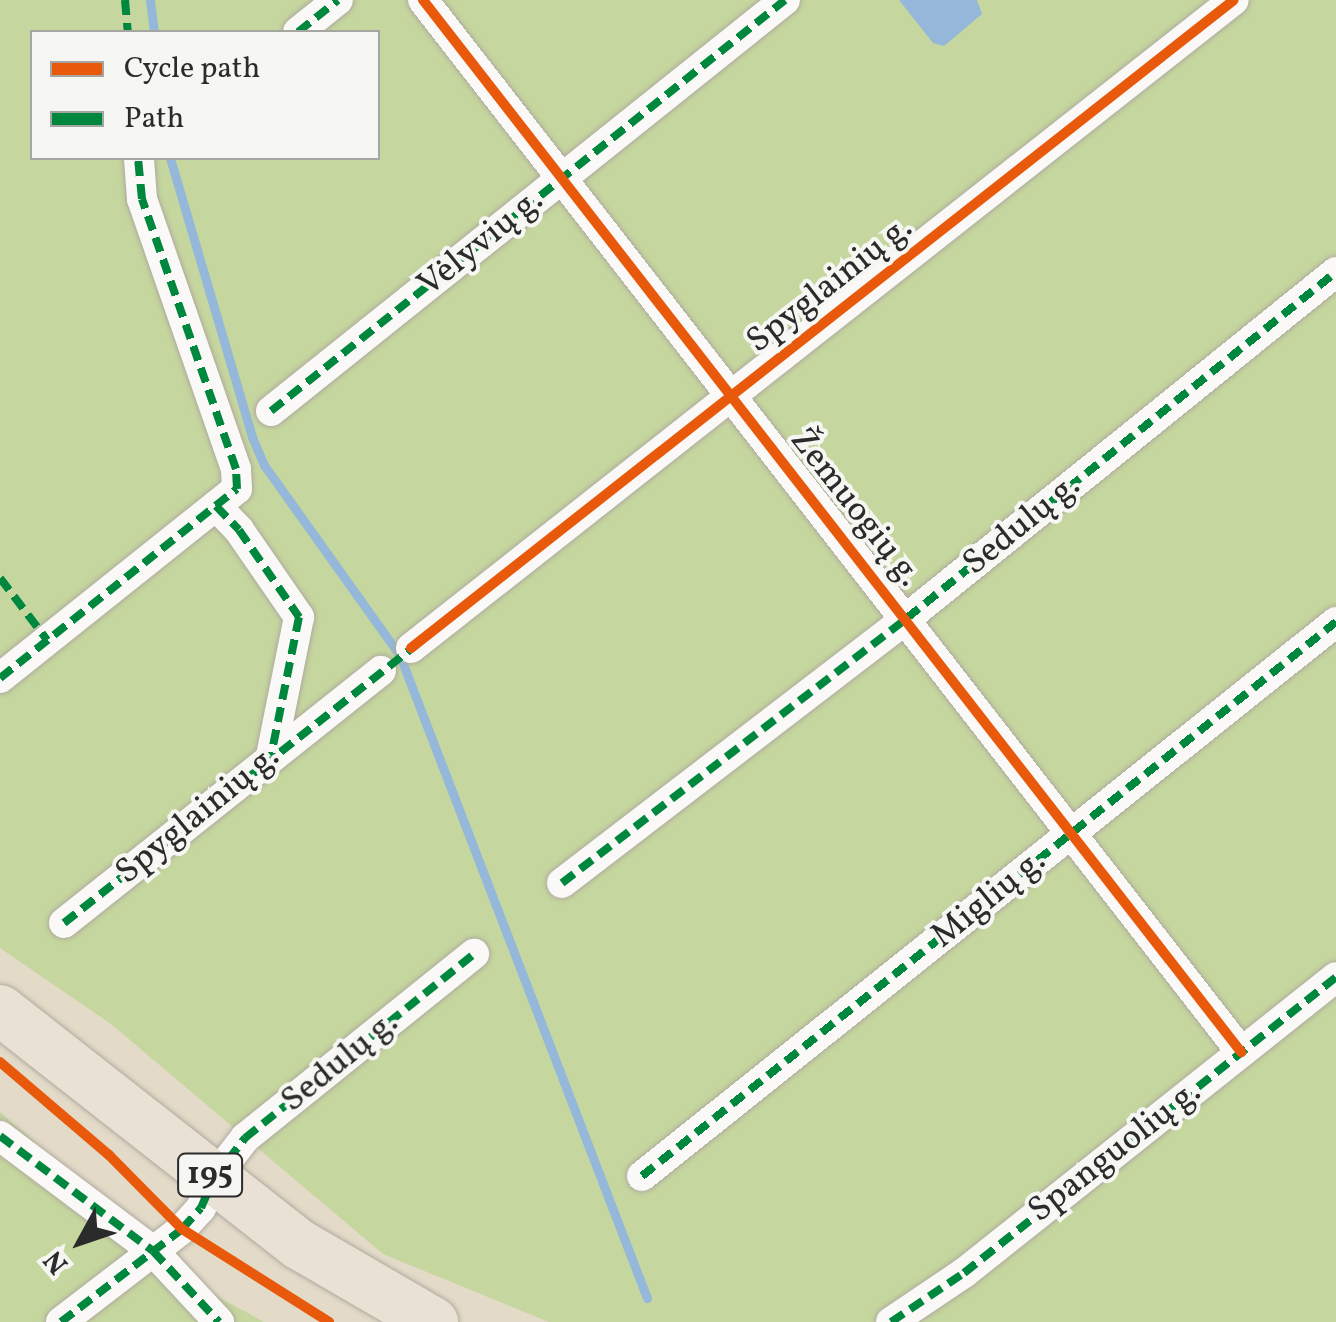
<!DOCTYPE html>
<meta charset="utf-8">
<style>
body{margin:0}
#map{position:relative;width:1336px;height:1322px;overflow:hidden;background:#e3dac8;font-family:Vollkorn,serif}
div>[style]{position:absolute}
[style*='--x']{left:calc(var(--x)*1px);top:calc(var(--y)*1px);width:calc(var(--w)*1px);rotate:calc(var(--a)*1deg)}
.green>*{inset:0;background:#c5d69e}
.water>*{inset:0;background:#95b8da}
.stream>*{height:9px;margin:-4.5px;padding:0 4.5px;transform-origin:4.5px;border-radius:4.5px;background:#95b8da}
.roads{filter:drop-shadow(0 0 2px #afaa9e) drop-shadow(0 0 2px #afaa9e)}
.minor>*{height:30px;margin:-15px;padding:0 15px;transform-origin:15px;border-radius:15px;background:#fbf9f7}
.primary>*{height:50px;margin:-25px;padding:0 25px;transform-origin:25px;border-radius:25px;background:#e9e1d4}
.quiet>*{height:8px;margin-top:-4px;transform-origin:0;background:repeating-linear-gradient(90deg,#00873e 0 15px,transparent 0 23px)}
.cycleway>*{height:10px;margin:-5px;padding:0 5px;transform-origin:5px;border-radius:5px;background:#e8590c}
span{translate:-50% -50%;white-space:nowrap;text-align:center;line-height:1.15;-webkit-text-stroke:8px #f6f6f2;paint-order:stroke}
.shield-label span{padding:2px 8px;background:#f6f6f2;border:2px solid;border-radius:8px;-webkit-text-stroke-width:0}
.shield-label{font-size:32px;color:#2b2b2b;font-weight:700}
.street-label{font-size:35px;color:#2b2b2b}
.legend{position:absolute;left:30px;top:30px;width:350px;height:130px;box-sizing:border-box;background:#f6f6f2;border:2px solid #a5a5a2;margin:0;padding:12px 18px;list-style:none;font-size:30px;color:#2b2b2b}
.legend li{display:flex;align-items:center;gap:20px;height:50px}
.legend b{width:50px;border:2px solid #a5a5a2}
.north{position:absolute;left:30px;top:1192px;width:100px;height:100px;-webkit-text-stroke:8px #f6f6f2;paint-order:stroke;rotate:230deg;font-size:28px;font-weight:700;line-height:40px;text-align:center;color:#2b2b2b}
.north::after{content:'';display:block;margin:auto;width:35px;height:45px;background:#2b2b2b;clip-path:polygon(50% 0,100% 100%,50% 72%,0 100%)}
</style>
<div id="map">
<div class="green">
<i style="clip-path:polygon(evenodd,0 0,1336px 0,1336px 1322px,549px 1322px,383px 1254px,111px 1024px,0 948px,0 0,32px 32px,378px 32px,378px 158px,32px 158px,32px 32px)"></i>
<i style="clip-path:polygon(0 1112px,211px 1293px,264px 1322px,0 1322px)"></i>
</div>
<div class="water">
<i style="clip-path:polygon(899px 0,977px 0,982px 14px,944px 46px,933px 43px)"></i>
</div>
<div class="stream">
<i style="--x:150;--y:0;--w:32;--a:83"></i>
<i style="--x:170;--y:158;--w:291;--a:73.6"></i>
<i style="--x:252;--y:437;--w:30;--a:67"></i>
<i style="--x:264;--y:465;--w:234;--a:54.5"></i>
<i style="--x:400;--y:656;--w:688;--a:68.96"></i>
</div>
<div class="roads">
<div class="minor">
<i style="--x:423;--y:0;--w:1333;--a:52.13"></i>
<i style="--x:298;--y:32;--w:51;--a:-38.7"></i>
<i style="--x:271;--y:411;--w:658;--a:-38.65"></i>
<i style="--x:216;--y:506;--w:33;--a:46"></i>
<i style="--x:239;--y:530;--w:106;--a:55.4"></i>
<i style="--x:299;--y:617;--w:142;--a:101.4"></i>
<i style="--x:411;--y:648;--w:1047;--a:-38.22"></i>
<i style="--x:0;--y:678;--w:303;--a:-38.6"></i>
<i style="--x:237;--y:489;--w:20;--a:-93"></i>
<i style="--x:236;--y:469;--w:286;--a:-109.2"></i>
<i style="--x:142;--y:199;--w:40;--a:-94.3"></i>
<i style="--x:562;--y:883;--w:435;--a:-37.5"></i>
<i style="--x:907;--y:618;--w:551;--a:-38.89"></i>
<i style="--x:64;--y:923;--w:405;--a:-38.5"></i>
<i style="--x:0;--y:1136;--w:191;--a:36.9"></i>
<i style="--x:153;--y:1251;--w:97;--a:47.1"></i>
<i style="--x:642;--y:1176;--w:888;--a:-38.6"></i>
<i style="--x:61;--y:1322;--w:153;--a:-37.5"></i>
<i style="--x:182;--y:1229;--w:28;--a:-48"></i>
<i style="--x:201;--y:1208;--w:33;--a:-67"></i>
<i style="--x:214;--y:1178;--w:51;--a:-52.2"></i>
<i style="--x:245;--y:1138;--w:294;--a:-38.8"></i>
<i style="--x:891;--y:1322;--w:88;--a:-33.9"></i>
<i style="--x:964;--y:1273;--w:475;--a:-38.5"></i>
</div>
<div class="primary">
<i style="--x:0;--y:1010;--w:381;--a:38.1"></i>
<i style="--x:300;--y:1245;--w:154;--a:30.1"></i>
</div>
</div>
<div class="quiet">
<i style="--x:125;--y:0;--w:32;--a:85"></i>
<i style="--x:298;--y:32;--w:51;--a:-38.7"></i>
<i style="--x:271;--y:411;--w:658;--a:-38.65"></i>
<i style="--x:216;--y:506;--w:33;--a:46"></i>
<i style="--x:239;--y:530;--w:106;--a:55.4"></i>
<i style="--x:299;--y:617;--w:142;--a:101.4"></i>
<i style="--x:0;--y:578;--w:78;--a:52.8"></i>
<i style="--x:0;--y:678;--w:303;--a:-38.6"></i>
<i style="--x:237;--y:489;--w:20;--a:-93"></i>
<i style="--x:236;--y:469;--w:286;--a:-109.2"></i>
<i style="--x:142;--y:199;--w:41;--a:-95.6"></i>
<i style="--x:562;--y:883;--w:435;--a:-37.5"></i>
<i style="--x:907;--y:618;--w:551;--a:-38.89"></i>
<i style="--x:64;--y:923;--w:450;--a:-38.3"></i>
<i style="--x:0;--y:1136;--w:191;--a:36.9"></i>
<i style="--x:153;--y:1251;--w:97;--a:47.1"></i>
<i style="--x:642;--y:1176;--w:888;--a:-38.6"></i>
<i style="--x:61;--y:1322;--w:153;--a:-37.5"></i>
<i style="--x:182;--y:1229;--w:28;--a:-48"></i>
<i style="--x:201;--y:1208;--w:33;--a:-67"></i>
<i style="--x:214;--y:1178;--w:51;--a:-52.2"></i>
<i style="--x:245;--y:1138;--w:294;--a:-38.8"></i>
<i style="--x:891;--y:1322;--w:88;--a:-33.9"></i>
<i style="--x:964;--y:1273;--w:475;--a:-38.5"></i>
</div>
<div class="cycleway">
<i style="--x:423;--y:0;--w:1333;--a:52.13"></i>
<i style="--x:411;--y:648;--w:1047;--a:-38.22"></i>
<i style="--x:0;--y:1062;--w:143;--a:40.5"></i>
<i style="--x:109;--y:1155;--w:104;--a:45.4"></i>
<i style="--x:182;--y:1229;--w:174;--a:32.3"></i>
</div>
<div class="shield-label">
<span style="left:210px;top:1175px">195</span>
</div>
<div class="street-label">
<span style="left:481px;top:243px;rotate:-39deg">Vėlyvių g.</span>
<span style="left:830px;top:285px;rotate:-38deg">Spyglainių g.</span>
<span style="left:855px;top:508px;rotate:52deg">Žemuogių g.</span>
<span style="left:1022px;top:525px;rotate:-39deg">Sedulų g.</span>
<span style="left:198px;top:815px;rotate:-39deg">Spyglainių g.</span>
<span style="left:989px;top:899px;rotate:-39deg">Miglių g.</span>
<span style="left:340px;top:1062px;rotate:-39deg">Sedulų g.</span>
<span style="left:1115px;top:1152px;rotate:-38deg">Spanguolių g.</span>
</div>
<ul class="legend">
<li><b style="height:12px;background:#e8590c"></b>Cycle path</li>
<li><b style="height:12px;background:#00873e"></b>Path</li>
</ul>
<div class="north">N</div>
</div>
